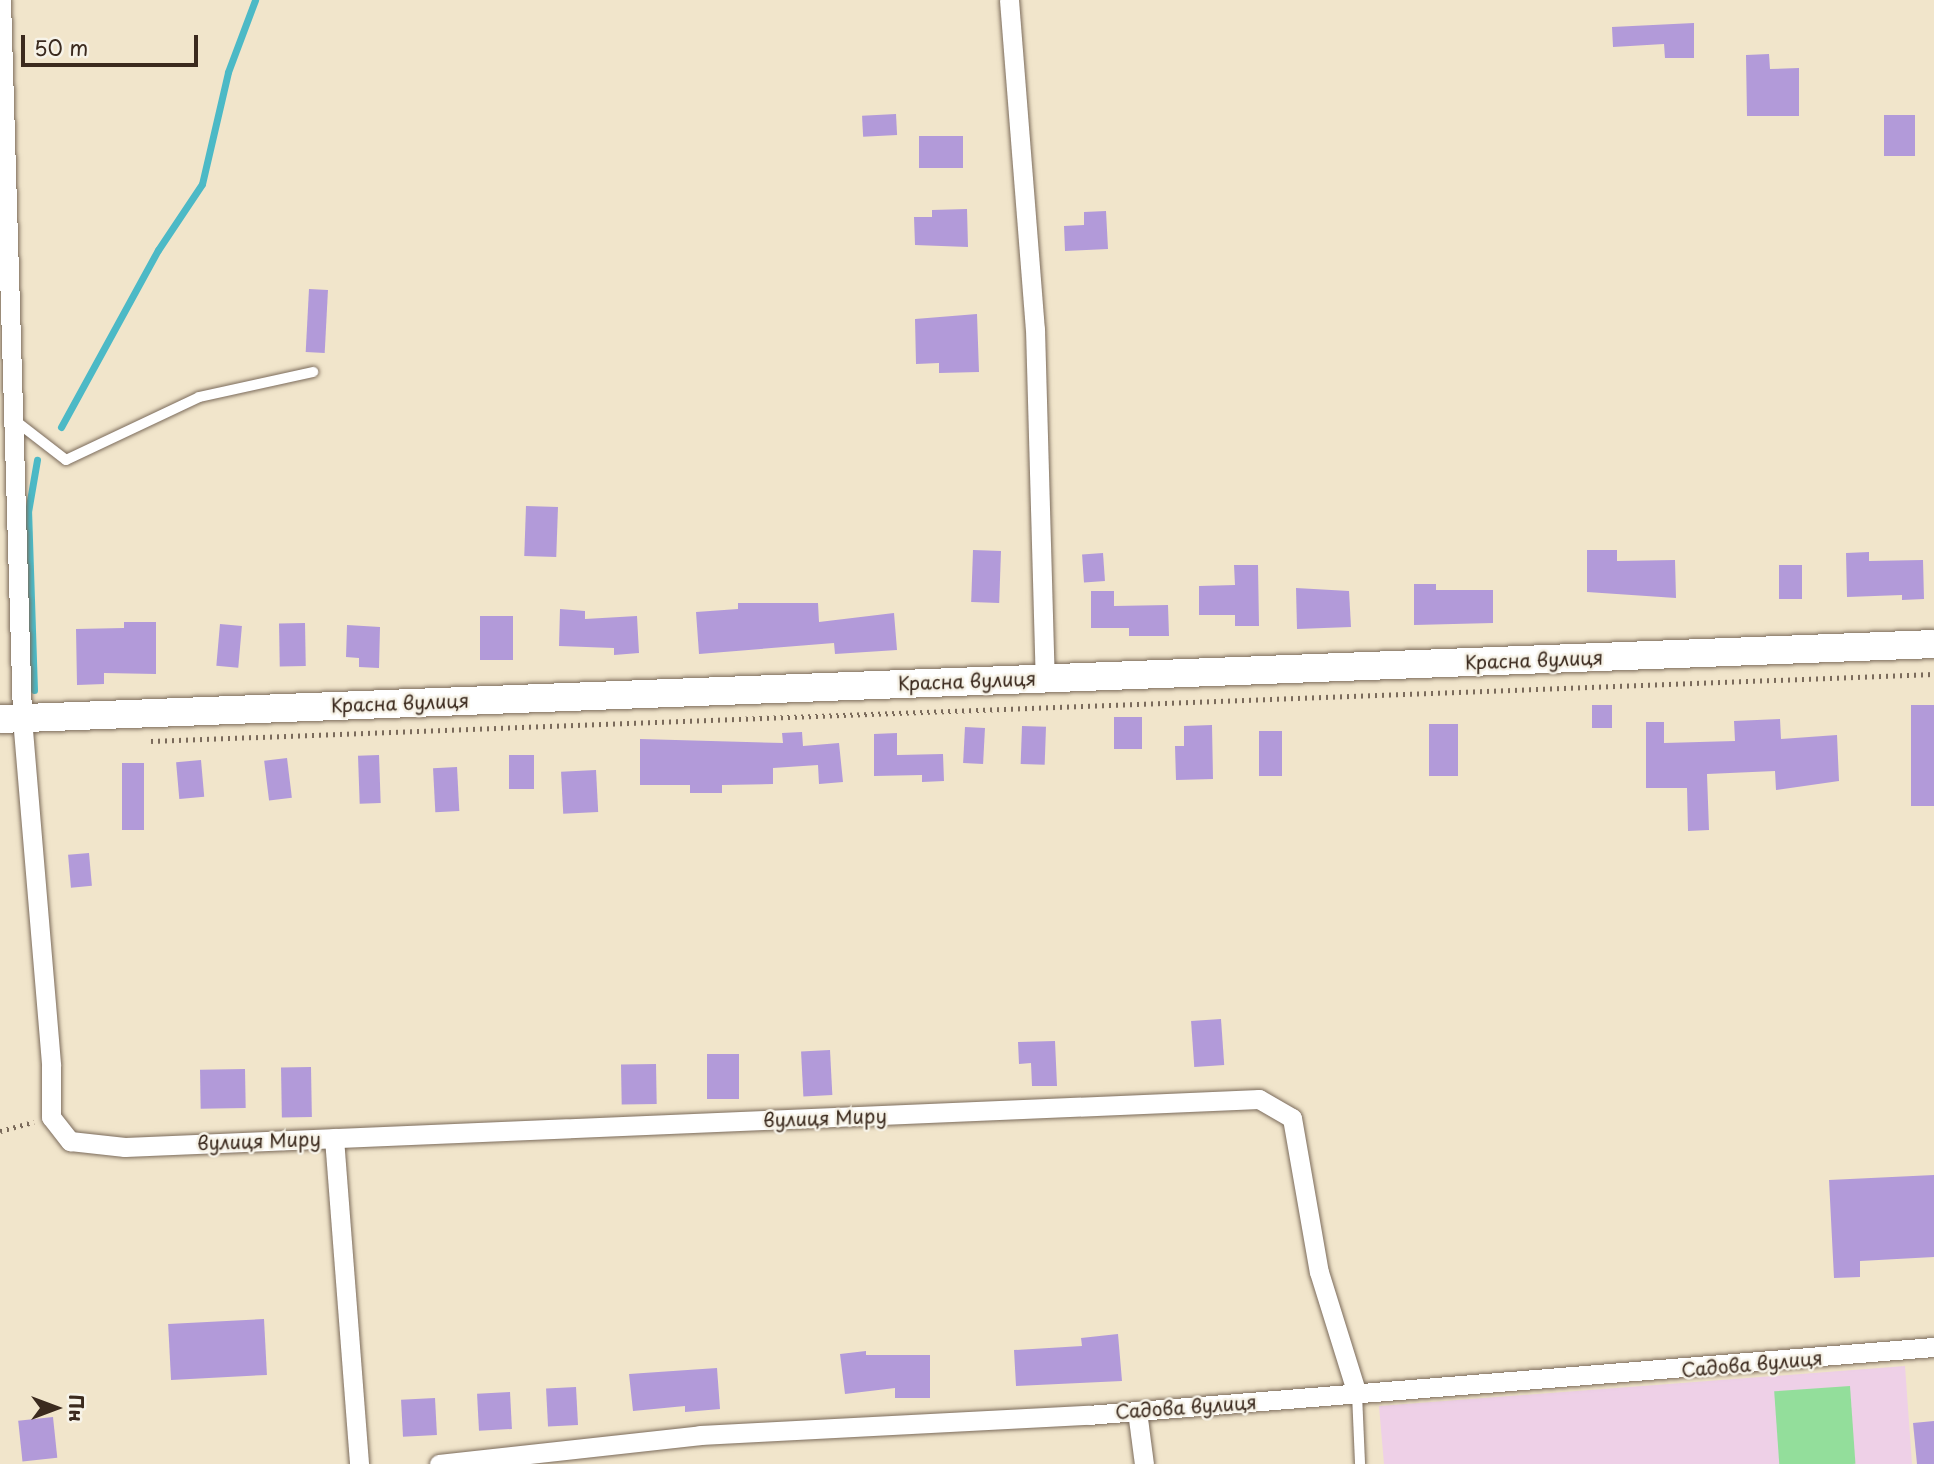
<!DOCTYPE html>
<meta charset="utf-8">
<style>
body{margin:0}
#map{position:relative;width:1934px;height:1464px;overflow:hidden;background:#f1e5cb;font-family:"Playpen Sans",sans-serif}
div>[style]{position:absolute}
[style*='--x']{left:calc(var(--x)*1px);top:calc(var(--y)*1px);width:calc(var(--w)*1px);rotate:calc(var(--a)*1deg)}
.built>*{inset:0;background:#eed0e7}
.green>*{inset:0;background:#93de9b;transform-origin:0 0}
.stream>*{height:7px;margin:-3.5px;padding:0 3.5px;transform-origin:3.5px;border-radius:3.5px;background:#4cb9c6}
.building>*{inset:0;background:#b29ad9;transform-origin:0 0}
.path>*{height:4.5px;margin-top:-2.25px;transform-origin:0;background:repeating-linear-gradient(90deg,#7b6b5b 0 2px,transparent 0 7px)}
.roads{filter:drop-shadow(0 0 2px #7b6b5b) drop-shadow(0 0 2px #7b6b5b)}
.lane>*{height:10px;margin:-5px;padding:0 5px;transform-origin:5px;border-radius:5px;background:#fff}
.street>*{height:19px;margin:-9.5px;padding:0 9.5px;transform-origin:9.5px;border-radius:9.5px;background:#fff}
.secondary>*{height:28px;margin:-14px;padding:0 14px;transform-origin:14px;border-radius:14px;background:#fff}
span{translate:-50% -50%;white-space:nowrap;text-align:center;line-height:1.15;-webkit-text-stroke:5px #f7f3e8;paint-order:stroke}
.street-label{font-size:19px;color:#3b2a1e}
.north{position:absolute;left:21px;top:1373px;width:70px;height:70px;-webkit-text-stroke:5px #f7f3e8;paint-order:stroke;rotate:90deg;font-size:19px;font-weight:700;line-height:28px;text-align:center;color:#3b2a1e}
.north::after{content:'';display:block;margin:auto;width:24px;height:32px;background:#3b2a1e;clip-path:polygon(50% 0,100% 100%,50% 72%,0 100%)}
.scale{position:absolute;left:21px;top:35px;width:177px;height:32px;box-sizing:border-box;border:4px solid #3b2a1e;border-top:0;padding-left:9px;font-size:21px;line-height:24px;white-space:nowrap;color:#3b2a1e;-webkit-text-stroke:5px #f7f3e8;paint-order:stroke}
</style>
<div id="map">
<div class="built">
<i style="clip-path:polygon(1905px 1366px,1912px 1464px,1384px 1464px,1379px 1406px)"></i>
</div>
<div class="green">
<i style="left:1850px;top:1386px;width:78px;height:76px;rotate:86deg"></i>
</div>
<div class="stream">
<i style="--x:61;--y:427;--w:202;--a:-61.3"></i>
<i style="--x:158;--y:250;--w:79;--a:-56.3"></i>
<i style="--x:202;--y:184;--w:115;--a:-76.9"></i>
<i style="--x:228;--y:72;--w:77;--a:-69.4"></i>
<i style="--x:34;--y:690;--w:178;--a:-91.9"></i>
<i style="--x:28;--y:512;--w:53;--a:-80.2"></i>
</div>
<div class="building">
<i style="clip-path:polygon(1694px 23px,1694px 58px,1665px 58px,1664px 44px,1613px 47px,1612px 27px)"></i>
<i style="clip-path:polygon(1769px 54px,1770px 69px,1799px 68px,1799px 116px,1747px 116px,1746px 55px)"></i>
<i style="left:896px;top:114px;width:21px;height:34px;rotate:87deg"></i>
<i style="left:1884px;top:115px;width:31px;height:41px"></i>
<i style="left:919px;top:136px;width:44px;height:32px"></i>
<i style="clip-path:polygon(967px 209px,968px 247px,915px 245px,914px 217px,932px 217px,932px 210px)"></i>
<i style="clip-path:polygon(1106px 211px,1108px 249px,1065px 251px,1064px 226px,1084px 225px,1084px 212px)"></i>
<i style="left:309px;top:289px;width:19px;height:63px;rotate:3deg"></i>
<i style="clip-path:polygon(977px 314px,979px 372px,939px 373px,939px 363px,916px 364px,915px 319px)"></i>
<i style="left:526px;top:506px;width:32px;height:50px;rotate:2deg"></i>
<i style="left:973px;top:550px;width:28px;height:52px;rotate:2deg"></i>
<i style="clip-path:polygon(1587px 550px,1617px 550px,1617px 561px,1675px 560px,1676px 598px,1587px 592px)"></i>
<i style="clip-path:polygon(1869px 552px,1869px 561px,1923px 560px,1924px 599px,1902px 600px,1902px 595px,1847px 597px,1846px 553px)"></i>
<i style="left:1103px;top:553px;width:28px;height:21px;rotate:86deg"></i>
<i style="clip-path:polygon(1234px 565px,1258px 565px,1259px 626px,1235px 626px,1235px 615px,1199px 615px,1199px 586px,1235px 585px)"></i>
<i style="left:1779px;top:565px;width:23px;height:34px"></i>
<i style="clip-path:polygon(1414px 584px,1436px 584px,1436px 590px,1493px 590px,1493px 623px,1414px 625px)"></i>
<i style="clip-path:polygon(1296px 588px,1349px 591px,1351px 627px,1297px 629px)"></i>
<i style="clip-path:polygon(1091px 591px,1114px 591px,1114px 606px,1168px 605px,1169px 636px,1129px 636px,1129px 628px,1091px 628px)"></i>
<i style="clip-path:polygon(738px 603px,818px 603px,819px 622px,894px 613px,897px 650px,835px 654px,834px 643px,699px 654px,696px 612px,738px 609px)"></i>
<i style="clip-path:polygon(560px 609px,585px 611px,585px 619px,637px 616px,639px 653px,614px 655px,614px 648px,559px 646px)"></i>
<i style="left:480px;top:616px;width:33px;height:44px"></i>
<i style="clip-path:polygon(124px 622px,156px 622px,156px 674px,104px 673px,104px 684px,77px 685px,76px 629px,124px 628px)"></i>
<i style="left:305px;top:623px;width:43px;height:26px;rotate:89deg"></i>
<i style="left:220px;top:624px;width:22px;height:42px;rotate:5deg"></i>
<i style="clip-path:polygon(347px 625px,380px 627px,379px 668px,359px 667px,359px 658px,346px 657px)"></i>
<i style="left:1592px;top:705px;width:20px;height:23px"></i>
<i style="left:1911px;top:705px;width:23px;height:101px"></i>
<i style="left:1114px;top:717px;width:28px;height:32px"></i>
<i style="clip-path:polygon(1780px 719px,1781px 739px,1837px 735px,1839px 781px,1776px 790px,1775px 771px,1707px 774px,1709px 830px,1688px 831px,1687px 788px,1646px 788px,1646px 722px,1664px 722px,1664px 743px,1735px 741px,1734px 721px)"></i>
<i style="left:1429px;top:724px;width:29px;height:52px"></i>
<i style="clip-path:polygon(1212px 725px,1213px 779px,1176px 780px,1175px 746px,1184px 746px,1184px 726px)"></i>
<i style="left:1022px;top:726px;width:24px;height:38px;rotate:2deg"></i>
<i style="left:965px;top:727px;width:20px;height:36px;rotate:3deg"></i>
<i style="left:1259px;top:731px;width:23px;height:45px"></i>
<i style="clip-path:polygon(802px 732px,803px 746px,839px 743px,843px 782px,819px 784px,818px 765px,773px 768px,773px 784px,722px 785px,722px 793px,690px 793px,690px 785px,640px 785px,640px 739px,783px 743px,782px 733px)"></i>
<i style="clip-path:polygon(897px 733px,897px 755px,943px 754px,944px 781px,922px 782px,922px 775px,874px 776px,874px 734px)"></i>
<i style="left:379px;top:755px;width:48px;height:21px;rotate:88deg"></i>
<i style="left:509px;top:755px;width:25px;height:34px"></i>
<i style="left:287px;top:758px;width:40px;height:23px;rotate:83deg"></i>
<i style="left:201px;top:760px;width:37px;height:25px;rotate:85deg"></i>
<i style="left:122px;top:763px;width:22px;height:67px"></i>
<i style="left:457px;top:767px;width:44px;height:24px;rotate:87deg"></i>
<i style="left:596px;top:770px;width:42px;height:35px;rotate:87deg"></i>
<i style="left:89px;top:853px;width:33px;height:21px;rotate:85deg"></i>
<i style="left:1221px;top:1019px;width:46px;height:30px;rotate:86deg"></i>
<i style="clip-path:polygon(1055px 1041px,1057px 1086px,1032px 1086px,1031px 1063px,1019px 1064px,1018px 1042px)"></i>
<i style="left:830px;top:1050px;width:45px;height:29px;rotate:87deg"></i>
<i style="left:707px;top:1054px;width:32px;height:45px"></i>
<i style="left:656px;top:1064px;width:40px;height:35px;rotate:89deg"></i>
<i style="left:311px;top:1067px;width:50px;height:30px;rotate:89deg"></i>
<i style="left:245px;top:1069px;width:39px;height:45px;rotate:89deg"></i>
<i style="clip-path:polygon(1934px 1175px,1934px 1257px,1860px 1261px,1860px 1277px,1834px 1278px,1829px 1180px)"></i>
<i style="left:264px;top:1319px;width:56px;height:96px;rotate:87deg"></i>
<i style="clip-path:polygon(1118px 1334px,1122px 1381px,1016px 1386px,1014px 1350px,1082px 1346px,1081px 1338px)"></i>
<i style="clip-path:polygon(866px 1351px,866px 1355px,930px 1355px,930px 1398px,895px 1398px,895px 1388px,845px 1394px,840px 1354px)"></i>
<i style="clip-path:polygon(717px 1368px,720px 1409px,685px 1412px,685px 1406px,633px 1411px,629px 1374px)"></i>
<i style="left:576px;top:1387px;width:38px;height:30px;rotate:87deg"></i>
<i style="left:510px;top:1392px;width:37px;height:33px;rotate:87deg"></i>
<i style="left:435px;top:1398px;width:37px;height:34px;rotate:87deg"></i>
<i style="left:53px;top:1417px;width:41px;height:35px;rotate:84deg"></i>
<i style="clip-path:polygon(1934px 1421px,1934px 1464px,1917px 1464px,1913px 1423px)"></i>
</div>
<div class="path">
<i style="--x:151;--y:741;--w:1784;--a:-2.15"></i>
<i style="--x:0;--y:1131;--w:35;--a:-15"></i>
</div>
<div class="roads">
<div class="lane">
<i style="--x:13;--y:419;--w:67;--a:37.7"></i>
<i style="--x:66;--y:460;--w:147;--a:-25.3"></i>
<i style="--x:199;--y:397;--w:117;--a:-12.4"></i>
<i style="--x:1357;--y:1394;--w:70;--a:87.5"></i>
</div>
<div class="street">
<i style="--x:1;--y:0;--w:718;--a:88.32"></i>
<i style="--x:22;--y:718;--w:349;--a:85.2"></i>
<i style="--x:51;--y:1066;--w:51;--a:90"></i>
<i style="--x:51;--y:1117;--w:31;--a:52"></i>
<i style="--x:70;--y:1141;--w:55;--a:6.2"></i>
<i style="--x:125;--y:1147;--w:1135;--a:-2.42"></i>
<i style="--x:1259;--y:1099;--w:38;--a:30"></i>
<i style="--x:1292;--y:1118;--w:156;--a:80.1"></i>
<i style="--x:1319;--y:1272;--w:128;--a:72.7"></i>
<i style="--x:1009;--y:0;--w:330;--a:85.5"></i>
<i style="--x:1035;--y:329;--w:349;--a:88.4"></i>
<i style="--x:334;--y:1138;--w:327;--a:85.6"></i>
<i style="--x:1137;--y:1411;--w:53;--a:82.5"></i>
<i style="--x:439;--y:1464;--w:263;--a:-6.3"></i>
<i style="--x:700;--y:1435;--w:389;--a:-3"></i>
<i style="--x:1088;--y:1415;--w:849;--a:-4.6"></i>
</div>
<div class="secondary">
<i style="--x:0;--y:719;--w:1935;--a:-2.22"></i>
</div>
</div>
<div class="street-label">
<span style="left:1534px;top:660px;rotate:-2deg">Красна вулиця</span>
<span style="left:967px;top:681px;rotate:-2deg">Красна вулиця</span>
<span style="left:400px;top:703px;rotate:-2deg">Красна вулиця</span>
<span style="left:825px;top:1118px;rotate:-2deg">вулиця Миру</span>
<span style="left:259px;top:1141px;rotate:-2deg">вулиця Миру</span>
<span style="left:1752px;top:1364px;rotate:-5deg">Садова вулиця</span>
<span style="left:1186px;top:1407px;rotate:-4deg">Садова вулиця</span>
</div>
<div class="north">Пн</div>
<div class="scale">50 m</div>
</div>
